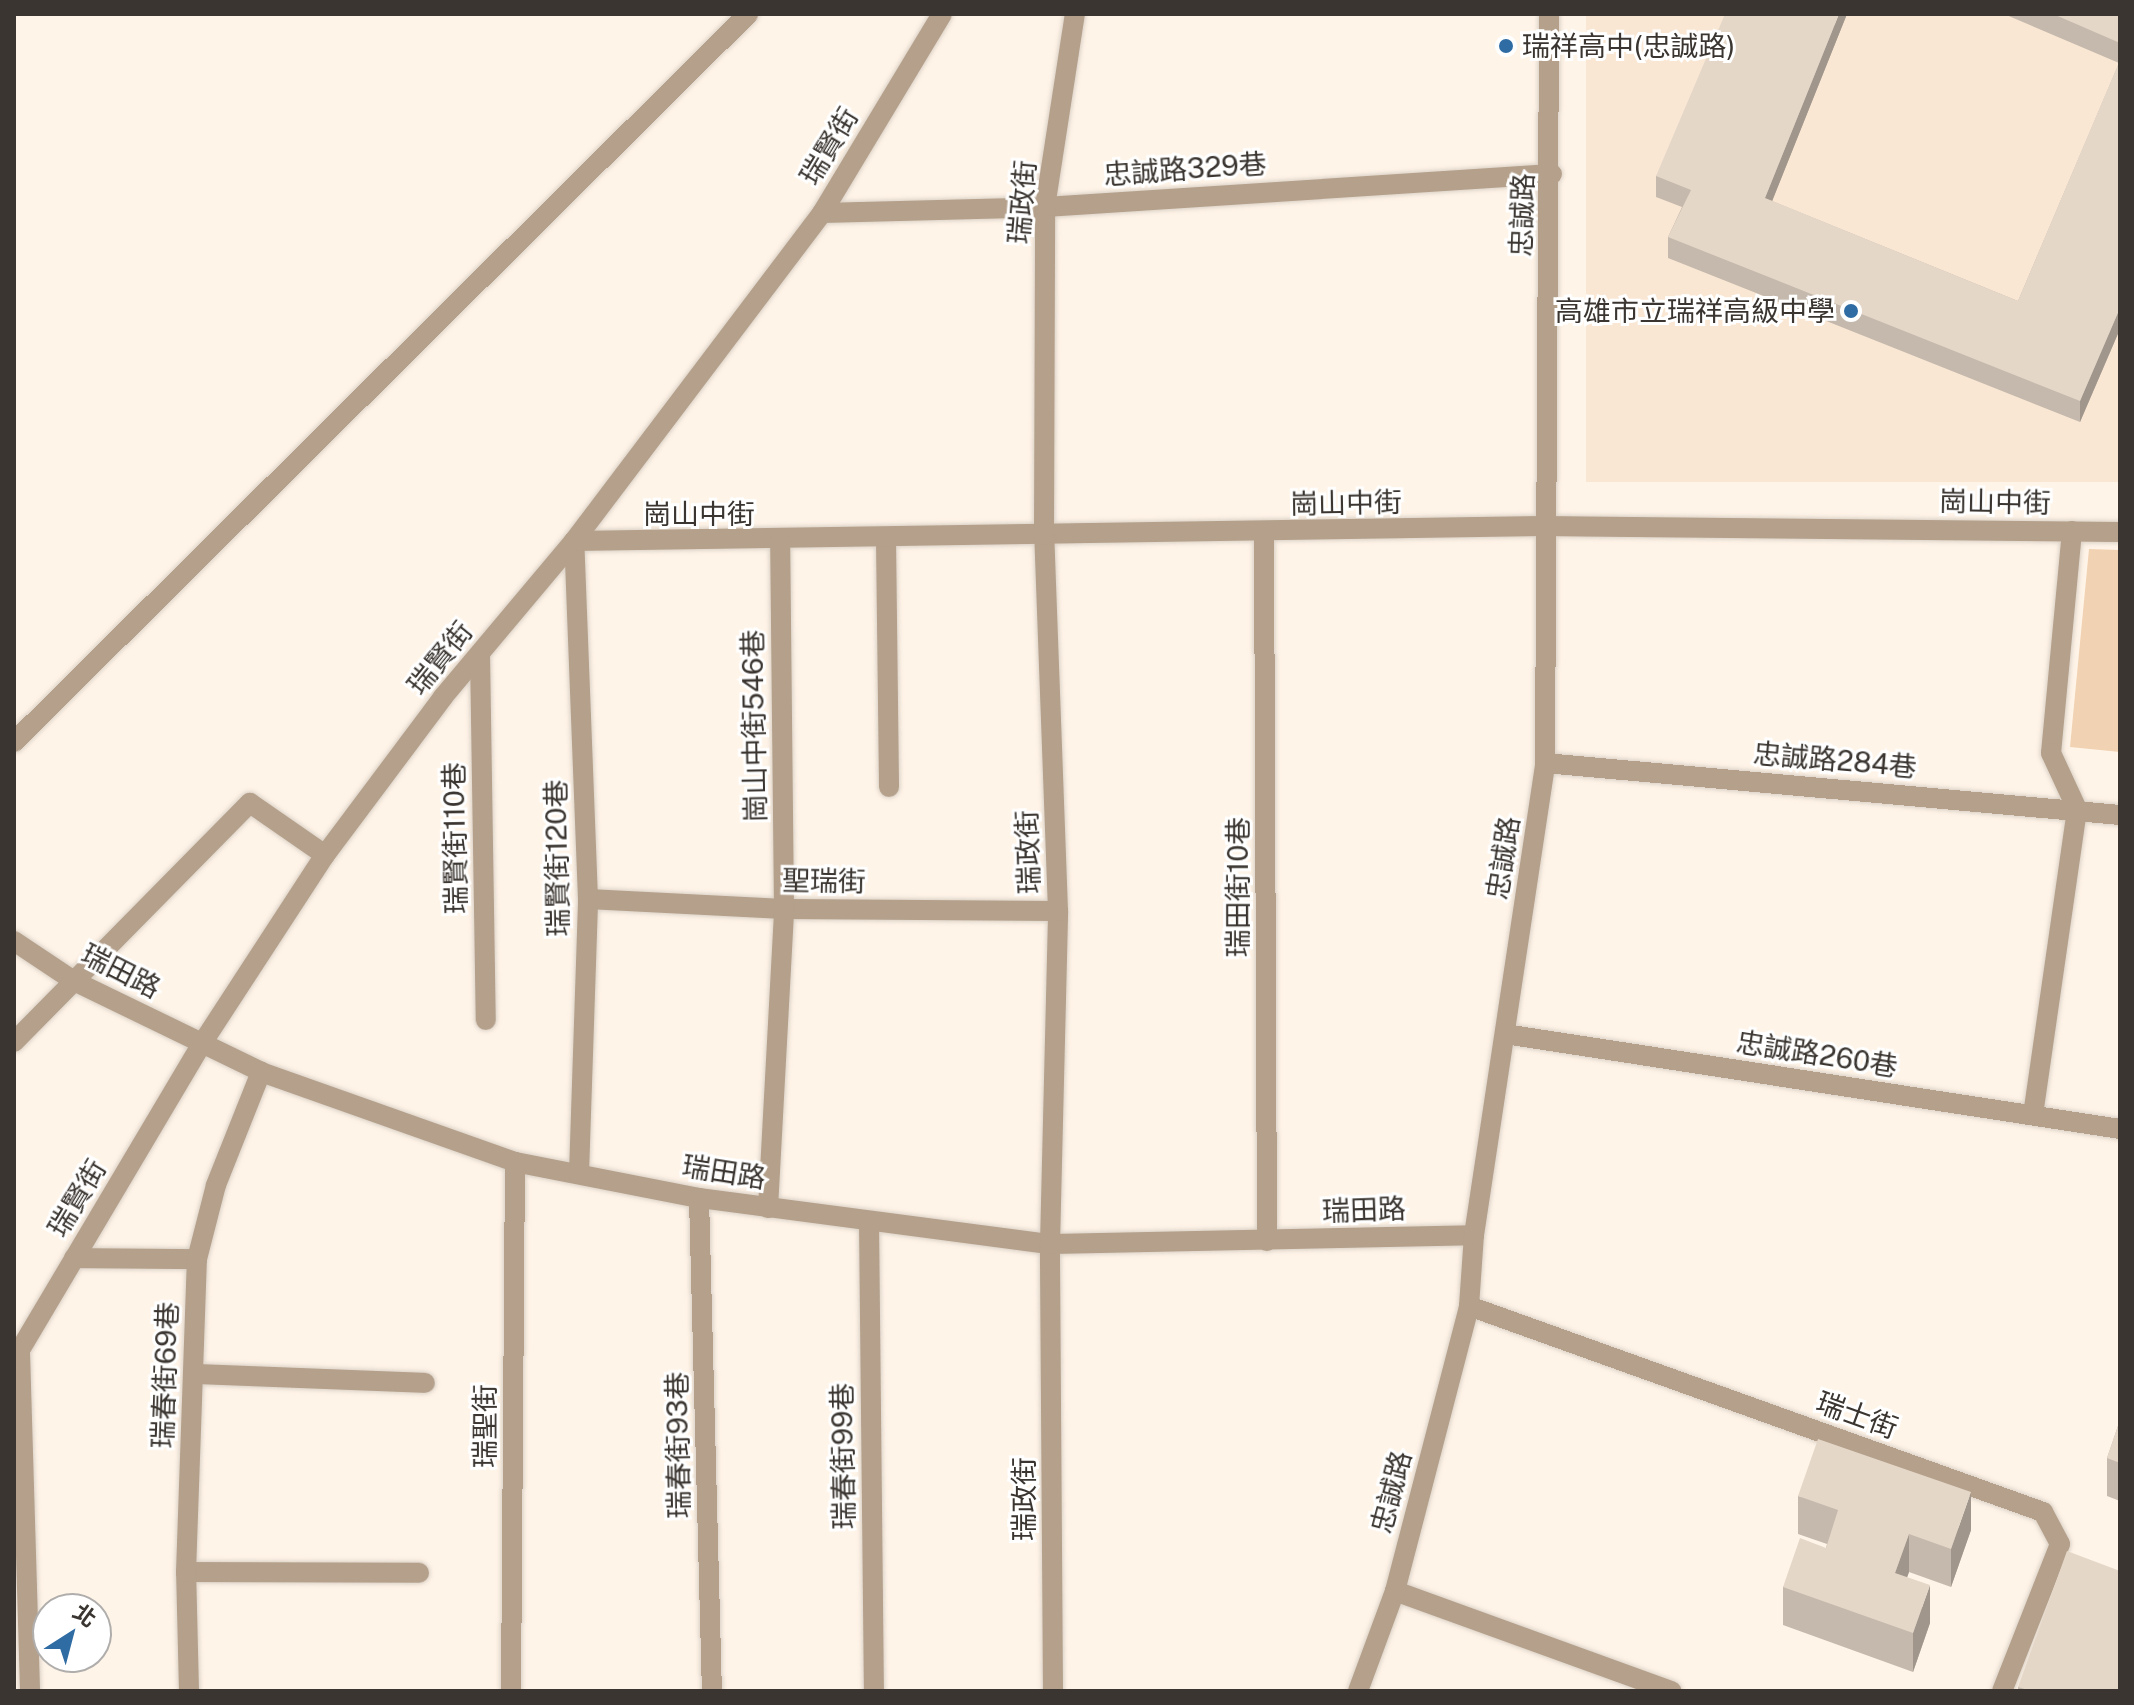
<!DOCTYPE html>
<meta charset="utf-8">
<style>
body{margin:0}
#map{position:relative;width:2134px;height:1705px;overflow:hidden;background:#fff4e8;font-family:"Public Sans","Noto Sans TC",sans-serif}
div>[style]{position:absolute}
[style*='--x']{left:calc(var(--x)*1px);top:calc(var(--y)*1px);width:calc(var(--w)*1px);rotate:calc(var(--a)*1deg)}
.built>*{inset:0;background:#fae7d3;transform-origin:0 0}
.green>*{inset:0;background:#f1d2b2}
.roads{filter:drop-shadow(0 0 2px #dcd2c7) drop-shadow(0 0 2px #dcd2c7)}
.service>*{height:20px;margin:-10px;padding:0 10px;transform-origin:10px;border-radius:10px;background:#b4a08b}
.minor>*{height:20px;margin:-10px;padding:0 10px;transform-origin:10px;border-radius:10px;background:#b4a08b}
.wall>*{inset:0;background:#c4b9ac}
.shaded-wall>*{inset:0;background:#a0968c}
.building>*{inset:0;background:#e4d7c8}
.dots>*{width:22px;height:22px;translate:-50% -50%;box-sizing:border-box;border:4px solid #fff;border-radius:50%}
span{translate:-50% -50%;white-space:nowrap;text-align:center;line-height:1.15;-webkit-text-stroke:6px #fff;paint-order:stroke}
.poi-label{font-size:28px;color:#3a3530}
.left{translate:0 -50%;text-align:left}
.right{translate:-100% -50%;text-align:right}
.street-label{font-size:28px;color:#3a3530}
.frame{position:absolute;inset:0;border:16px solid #3a3530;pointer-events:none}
.north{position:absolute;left:32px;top:1593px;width:80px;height:80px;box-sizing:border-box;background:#fff;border:2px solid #b0aeac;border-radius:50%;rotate:36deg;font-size:22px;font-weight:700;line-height:32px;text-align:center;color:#3a3530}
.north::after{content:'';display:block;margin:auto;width:28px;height:36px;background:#2f6ca3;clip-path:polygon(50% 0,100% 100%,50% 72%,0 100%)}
</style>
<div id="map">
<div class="built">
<i style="left:1586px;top:14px;width:534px;height:468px"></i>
</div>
<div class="green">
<i style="clip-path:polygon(2089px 549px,2120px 550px,2120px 752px,2070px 747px)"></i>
</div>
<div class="roads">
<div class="service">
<i style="--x:2072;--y:531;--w:223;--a:95.4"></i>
<i style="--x:2051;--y:753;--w:62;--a:65.1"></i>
<i style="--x:886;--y:539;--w:248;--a:89.3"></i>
</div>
<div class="minor">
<i style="--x:822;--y:213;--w:223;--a:-1.5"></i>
<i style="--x:1045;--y:207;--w:508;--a:-3.72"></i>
<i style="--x:1264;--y:533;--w:708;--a:89.76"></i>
<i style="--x:480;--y:654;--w:366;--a:89.1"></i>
<i style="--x:14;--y:742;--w:1034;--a:-44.76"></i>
<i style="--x:1545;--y:763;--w:577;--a:5.17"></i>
<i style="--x:588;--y:899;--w:196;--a:2.9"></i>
<i style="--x:784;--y:909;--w:274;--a:0.4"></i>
<i style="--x:14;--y:941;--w:72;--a:33.7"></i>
<i style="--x:74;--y:981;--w:208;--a:25.9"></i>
<i style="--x:261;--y:1072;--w:269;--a:19.5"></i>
<i style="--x:515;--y:1162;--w:187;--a:11.1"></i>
<i style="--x:699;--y:1198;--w:354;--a:7.5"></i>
<i style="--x:1050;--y:1244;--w:424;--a:-1.2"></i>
<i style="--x:1505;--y:1034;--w:622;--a:8.78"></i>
<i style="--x:14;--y:1042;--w:336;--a:-45.4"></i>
<i style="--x:250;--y:803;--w:91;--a:34.7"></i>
<i style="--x:2033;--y:1115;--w:309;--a:-81.8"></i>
<i style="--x:579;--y:1174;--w:275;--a:-88.1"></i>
<i style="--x:588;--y:899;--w:358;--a:-92.2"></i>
<i style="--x:574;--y:541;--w:969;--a:-0.89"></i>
<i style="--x:1543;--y:526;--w:577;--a:0.6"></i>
<i style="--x:699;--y:1198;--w:493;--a:88.5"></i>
<i style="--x:768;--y:1208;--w:299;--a:-86.9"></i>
<i style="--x:784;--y:909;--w:367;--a:-90.6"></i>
<i style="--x:869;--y:1221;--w:470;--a:89.4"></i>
<i style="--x:74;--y:1258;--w:123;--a:0.5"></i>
<i style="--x:1469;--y:1306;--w:610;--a:19.74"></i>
<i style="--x:2043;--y:1512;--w:36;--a:62"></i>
<i style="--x:2060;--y:1544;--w:158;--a:111.5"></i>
<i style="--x:20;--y:1352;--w:339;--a:88.3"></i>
<i style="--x:14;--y:1360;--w:370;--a:-59.3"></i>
<i style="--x:203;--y:1042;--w:223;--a:-56.9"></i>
<i style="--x:325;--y:855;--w:197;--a:-53.2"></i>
<i style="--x:443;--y:697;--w:204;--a:-50"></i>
<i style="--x:574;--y:541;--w:411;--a:-52.9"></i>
<i style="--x:822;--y:213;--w:232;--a:-58.9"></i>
<i style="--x:194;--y:1374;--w:231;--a:2.2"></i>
<i style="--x:186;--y:1572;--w:233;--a:0.2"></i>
<i style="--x:1395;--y:1591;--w:294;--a:19.9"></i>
<i style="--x:189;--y:1691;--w:119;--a:-91.4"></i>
<i style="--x:186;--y:1572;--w:313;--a:-88"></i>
<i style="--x:197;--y:1259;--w:76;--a:-75.6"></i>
<i style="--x:216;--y:1185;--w:122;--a:-68.3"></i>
<i style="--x:511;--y:1691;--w:529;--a:-89.57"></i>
<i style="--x:1053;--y:1691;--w:447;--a:-90.4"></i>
<i style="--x:1050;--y:1244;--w:333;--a:-88.6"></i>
<i style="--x:1058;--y:911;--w:376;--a:-92.1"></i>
<i style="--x:1044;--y:535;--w:328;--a:-89.8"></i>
<i style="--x:1045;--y:207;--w:195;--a:-81.2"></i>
<i style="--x:1358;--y:1691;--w:107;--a:-69.7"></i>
<i style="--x:1395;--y:1591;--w:294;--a:-75.4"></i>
<i style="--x:1469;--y:1306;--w:71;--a:-86"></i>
<i style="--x:1474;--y:1235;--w:477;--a:-81.4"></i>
<i style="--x:1545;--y:763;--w:749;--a:-89.69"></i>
</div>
</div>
<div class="wall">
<i style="clip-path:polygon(1847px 14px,1772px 201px,2018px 301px,2119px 63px,2004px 14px,2120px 14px,2120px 329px,2080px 422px,1668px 258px,1668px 237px,1682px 207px,1656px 197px,1656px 176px)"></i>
<i style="clip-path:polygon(2120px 1420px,2120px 1501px,2107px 1496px,2107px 1458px)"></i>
<i style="clip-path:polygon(1798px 1496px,1971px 1530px,1951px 1587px,1909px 1572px,1907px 1577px,1930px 1623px,1913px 1672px,1783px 1625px,1783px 1587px,1826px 1548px,1827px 1544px,1798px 1534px)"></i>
<i style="clip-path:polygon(2018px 1687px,2120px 1691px,2018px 1691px)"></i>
</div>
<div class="shaded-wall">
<i style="clip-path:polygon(1839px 14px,1847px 14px,1765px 219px,1765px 198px)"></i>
<i style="clip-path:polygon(2120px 308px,2120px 329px,2080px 422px,2080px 401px)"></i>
<i style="clip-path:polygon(1971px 1492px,1971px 1530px,1951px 1587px,1951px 1549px)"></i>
<i style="clip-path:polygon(1909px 1534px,1909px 1572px,1895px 1611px,1895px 1573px)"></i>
<i style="clip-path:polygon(1930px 1585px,1930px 1623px,1913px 1672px,1913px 1633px)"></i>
</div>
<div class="building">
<i style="clip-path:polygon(1725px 14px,1839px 14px,1765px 198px,2018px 301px,2120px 60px,2120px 308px,2080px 401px,1668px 237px,1691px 190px,1656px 176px)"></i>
<i style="clip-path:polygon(2053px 14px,2120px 14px,2120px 43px)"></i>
<i style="clip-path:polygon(2120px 1420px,2120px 1463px,2107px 1458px)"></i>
<i style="clip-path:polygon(1818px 1439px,1971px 1492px,1951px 1549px,1909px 1534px,1895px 1573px,1930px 1585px,1913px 1633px,1783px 1587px,1800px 1538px,1826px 1548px,1838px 1510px,1798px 1496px)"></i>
<i style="clip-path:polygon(2067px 1551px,2120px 1571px,2120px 1691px,2031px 1691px,2018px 1687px)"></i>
</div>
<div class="dots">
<i style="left:1506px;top:46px;background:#2f6ca3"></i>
<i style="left:1851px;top:311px;background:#2f6ca3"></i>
</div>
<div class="poi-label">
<span class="left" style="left:1522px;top:46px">瑞祥高中(忠誠路)</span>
<span class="right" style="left:1835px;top:311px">高雄市立瑞祥高級中學</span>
</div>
<div class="street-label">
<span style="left:829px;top:146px;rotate:-59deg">瑞賢街</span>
<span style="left:1185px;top:169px;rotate:-4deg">忠誠路329巷</span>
<span style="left:1022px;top:202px;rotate:-85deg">瑞政街</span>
<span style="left:1522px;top:215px;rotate:-88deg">忠誠路</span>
<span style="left:1995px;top:502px;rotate:1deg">崗山中街</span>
<span style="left:1346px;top:503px;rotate:-1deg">崗山中街</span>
<span style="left:699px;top:514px">崗山中街</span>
<span style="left:440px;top:658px;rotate:-51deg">瑞賢街</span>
<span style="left:754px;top:726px;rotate:-91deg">崗山中街546巷</span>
<span style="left:1835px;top:760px;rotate:5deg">忠誠路284巷</span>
<span style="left:455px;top:838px;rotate:-91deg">瑞賢街110巷</span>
<span style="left:1028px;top:852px;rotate:-92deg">瑞政街</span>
<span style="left:557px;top:858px;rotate:-91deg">瑞賢街120巷</span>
<span style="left:1503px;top:858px;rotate:-81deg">忠誠路</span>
<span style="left:824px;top:881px;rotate:1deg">聖瑞街</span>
<span style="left:1238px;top:887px;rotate:-90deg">瑞田街10巷</span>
<span style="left:121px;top:971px;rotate:27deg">瑞田路</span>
<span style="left:1817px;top:1054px;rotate:9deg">忠誠路260巷</span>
<span style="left:724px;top:1172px;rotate:9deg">瑞田路</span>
<span style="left:77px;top:1198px;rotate:-59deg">瑞賢街</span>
<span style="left:1364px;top:1210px;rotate:-2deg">瑞田路</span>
<span style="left:165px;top:1375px;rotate:-88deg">瑞春街69巷</span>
<span style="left:1857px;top:1415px;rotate:20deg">瑞士街</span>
<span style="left:485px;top:1426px;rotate:-90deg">瑞聖街</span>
<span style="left:678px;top:1445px;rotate:-91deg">瑞春街93巷</span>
<span style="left:843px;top:1456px;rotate:-91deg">瑞春街99巷</span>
<span style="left:1391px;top:1492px;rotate:-75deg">忠誠路</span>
<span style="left:1024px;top:1499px;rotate:-90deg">瑞政街</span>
</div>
<div class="frame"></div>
<div class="north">北</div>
</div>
